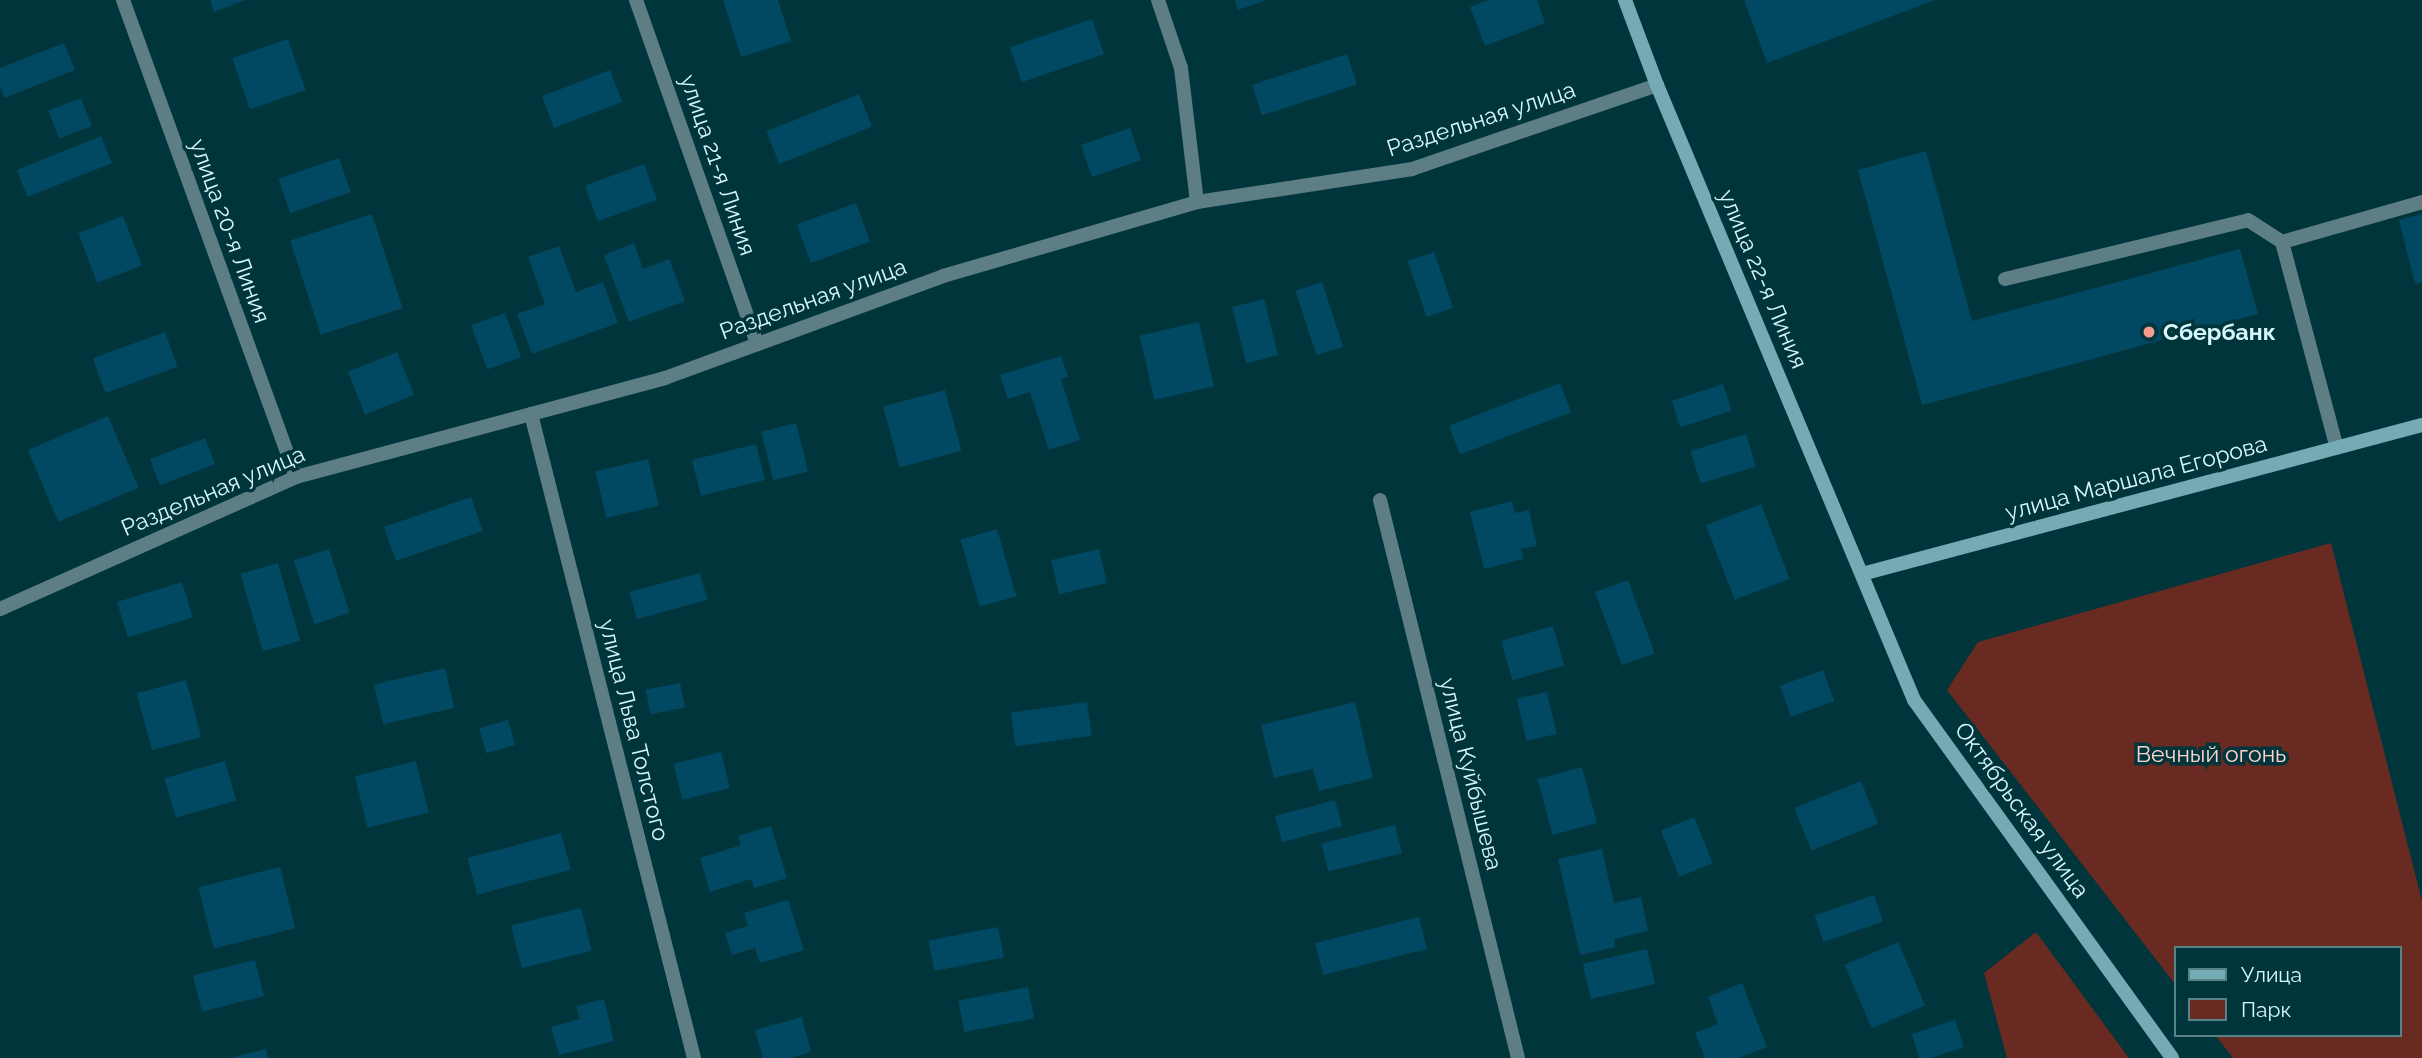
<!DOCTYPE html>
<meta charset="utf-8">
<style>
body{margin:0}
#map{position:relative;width:2422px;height:1058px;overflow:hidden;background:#01353c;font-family:Raleway,sans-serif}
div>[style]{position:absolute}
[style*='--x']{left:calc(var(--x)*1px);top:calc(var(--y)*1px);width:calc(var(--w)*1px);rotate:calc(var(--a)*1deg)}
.green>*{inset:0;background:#692a21}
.building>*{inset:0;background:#014862;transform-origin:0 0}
.service>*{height:14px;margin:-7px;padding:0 7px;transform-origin:7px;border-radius:7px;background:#5d7e84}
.minor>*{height:14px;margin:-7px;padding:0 7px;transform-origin:7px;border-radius:7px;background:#5d7e84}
.secondary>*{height:14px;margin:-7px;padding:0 7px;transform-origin:7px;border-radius:7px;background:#75abb4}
.dots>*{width:19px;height:19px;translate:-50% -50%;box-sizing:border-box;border:4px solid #01353c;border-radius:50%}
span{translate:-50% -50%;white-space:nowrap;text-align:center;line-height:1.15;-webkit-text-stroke:7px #01353c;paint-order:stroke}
.street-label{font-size:23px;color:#d7f7fd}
.poi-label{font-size:23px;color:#d7f7fd;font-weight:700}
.left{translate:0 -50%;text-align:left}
.park-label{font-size:23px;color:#fcd2ca}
.legend{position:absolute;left:2174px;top:946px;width:228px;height:91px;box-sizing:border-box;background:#01353c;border:2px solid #578389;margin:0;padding:9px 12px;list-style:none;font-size:21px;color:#d7f7fd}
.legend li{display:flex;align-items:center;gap:14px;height:35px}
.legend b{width:35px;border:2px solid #578389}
</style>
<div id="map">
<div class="green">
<i style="clip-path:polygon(2331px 543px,2422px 901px,2422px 1058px,2233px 1058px,2215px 1035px,2399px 1035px,2399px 948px,2175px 948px,2175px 984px,1947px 690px,1978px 642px)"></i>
<i style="clip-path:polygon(2036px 932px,2129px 1058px,2007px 1058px,1984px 973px)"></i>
</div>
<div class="building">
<i style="clip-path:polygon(210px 0,245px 0,214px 12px)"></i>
<i style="clip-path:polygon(723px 0,778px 0,791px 41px,741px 57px)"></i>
<i style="clip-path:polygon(1235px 0,1266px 0,1238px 10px)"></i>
<i style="clip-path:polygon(1488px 0,1537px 0,1545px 23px,1485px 46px,1470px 7px)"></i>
<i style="clip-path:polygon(1744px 0,1935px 0,1767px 63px)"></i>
<i style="left:1092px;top:19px;width:37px;height:87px;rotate:71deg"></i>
<i style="left:288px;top:39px;width:54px;height:59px;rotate:71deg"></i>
<i style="clip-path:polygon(64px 43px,75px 70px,4px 98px,0 86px,0 68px)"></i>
<i style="left:1347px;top:54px;width:32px;height:100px;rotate:72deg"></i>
<i style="left:610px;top:70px;width:34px;height:73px;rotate:69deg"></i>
<i style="left:859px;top:94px;width:35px;height:100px;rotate:68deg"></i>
<i style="left:81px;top:98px;width:30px;height:35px;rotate:69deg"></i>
<i style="left:1130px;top:128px;width:34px;height:52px;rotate:71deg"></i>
<i style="left:101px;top:136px;width:29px;height:91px;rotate:68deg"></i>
<i style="clip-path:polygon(1926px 151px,1972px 321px,2240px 249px,2258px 314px,1922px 405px,1858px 170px)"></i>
<i style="left:339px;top:158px;width:36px;height:64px;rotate:71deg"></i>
<i style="left:644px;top:164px;width:38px;height:63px;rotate:70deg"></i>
<i style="left:856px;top:203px;width:41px;height:63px;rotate:70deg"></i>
<i style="left:372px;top:214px;width:99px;height:86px;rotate:72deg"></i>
<i style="clip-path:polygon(2422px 214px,2422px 282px,2415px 284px,2399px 220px)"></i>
<i style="left:123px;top:216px;width:53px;height:48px;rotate:69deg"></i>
<i style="clip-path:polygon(634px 243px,643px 269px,669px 259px,685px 301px,629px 322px,604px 255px)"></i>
<i style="clip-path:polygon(559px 246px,576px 292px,603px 282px,618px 323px,532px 354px,517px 314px,545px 304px,528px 257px)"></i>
<i style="left:1434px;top:252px;width:59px;height:28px;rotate:71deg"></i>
<i style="left:1322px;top:282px;width:68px;height:28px;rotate:72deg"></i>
<i style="left:1264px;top:299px;width:58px;height:33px;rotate:76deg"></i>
<i style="left:505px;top:313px;width:47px;height:36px;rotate:70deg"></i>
<i style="left:1199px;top:322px;width:66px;height:61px;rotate:77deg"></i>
<i style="left:165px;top:332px;width:37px;height:77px;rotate:70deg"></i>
<i style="left:397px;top:352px;width:46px;height:53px;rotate:68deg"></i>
<i style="clip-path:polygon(1061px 356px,1068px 377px,1061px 379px,1080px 440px,1049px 450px,1030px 392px,1008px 399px,1000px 375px)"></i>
<i style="left:1560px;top:383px;width:31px;height:119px;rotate:69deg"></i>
<i style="left:1723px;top:384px;width:28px;height:54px;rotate:72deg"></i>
<i style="left:945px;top:390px;width:63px;height:64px;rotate:75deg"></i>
<i style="left:108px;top:416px;width:78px;height:87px;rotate:67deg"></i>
<i style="left:796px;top:423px;width:50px;height:36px;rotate:76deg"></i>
<i style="left:1746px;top:434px;width:34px;height:58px;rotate:73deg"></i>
<i style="left:205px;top:438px;width:28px;height:59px;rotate:69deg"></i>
<i style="left:756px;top:444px;width:37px;height:66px;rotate:76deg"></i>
<i style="left:648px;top:459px;width:48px;height:54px;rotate:77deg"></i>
<i style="left:471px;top:497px;width:36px;height:92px;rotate:71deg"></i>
<i style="clip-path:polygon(1512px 501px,1515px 513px,1529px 510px,1537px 546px,1521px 549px,1523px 559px,1484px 569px,1470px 512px)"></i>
<i style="left:1761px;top:504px;width:80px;height:59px;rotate:69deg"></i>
<i style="left:997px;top:529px;width:70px;height:38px;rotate:74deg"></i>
<i style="left:329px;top:549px;width:67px;height:37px;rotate:72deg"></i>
<i style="left:1099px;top:549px;width:35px;height:49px;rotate:77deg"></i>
<i style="left:278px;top:563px;width:81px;height:39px;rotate:74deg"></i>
<i style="left:700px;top:573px;width:28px;height:73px;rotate:75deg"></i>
<i style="left:1628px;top:580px;width:78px;height:35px;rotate:70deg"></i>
<i style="left:182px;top:582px;width:37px;height:68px;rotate:73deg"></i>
<i style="left:1553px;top:626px;width:41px;height:54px;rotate:74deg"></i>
<i style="left:445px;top:668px;width:41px;height:73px;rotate:77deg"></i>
<i style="left:1823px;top:670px;width:33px;height:46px;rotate:70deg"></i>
<i style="left:186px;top:680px;width:59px;height:51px;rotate:75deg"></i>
<i style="left:680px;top:683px;width:25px;height:35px;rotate:79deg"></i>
<i style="left:1547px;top:692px;width:43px;height:31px;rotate:77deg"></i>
<i style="left:1087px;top:702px;width:34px;height:77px;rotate:82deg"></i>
<i style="clip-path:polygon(1355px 702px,1373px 778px,1319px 791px,1313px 769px,1274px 778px,1261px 725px)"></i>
<i style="left:508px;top:720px;width:26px;height:30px;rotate:74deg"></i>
<i style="left:721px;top:752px;width:37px;height:49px;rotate:76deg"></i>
<i style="left:225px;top:761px;width:41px;height:63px;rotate:74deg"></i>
<i style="left:416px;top:761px;width:53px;height:63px;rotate:76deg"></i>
<i style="left:1582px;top:767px;width:58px;height:46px;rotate:75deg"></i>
<i style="left:1861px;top:781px;width:46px;height:72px;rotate:68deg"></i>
<i style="left:1335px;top:800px;width:27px;height:62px;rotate:75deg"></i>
<i style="left:1694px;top:817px;width:50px;height:36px;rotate:68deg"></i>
<i style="left:1395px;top:825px;width:29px;height:76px;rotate:76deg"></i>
<i style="clip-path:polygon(771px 826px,787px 878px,754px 888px,751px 879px,710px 892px,700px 858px,741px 845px,738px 836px)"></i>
<i style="left:561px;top:833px;width:38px;height:97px;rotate:75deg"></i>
<i style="clip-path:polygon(1602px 849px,1614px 903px,1641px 897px,1648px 931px,1614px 939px,1615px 947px,1580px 955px,1558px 859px)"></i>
<i style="left:280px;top:867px;width:63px;height:84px;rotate:76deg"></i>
<i style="left:1874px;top:895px;width:28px;height:63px;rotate:71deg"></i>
<i style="clip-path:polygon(788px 900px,804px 950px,760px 963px,755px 948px,732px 955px,725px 933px,748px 926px,744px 913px)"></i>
<i style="left:581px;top:908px;width:44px;height:72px;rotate:76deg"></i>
<i style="left:1419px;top:917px;width:33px;height:107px;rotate:76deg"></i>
<i style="left:998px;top:927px;width:31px;height:71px;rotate:79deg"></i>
<i style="left:1898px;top:942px;width:69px;height:58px;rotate:67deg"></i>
<i style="left:1647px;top:949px;width:36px;height:66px;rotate:77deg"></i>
<i style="left:255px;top:960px;width:37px;height:64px;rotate:76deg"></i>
<i style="clip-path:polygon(1742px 983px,1767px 1047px,1739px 1058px,1705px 1058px,1695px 1033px,1718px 1024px,1708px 997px)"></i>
<i style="left:1028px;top:987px;width:32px;height:71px;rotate:79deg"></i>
<i style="clip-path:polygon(604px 999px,614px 1041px,559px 1055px,551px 1027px,580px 1019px,576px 1006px)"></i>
<i style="clip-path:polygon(802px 1017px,811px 1052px,790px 1058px,763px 1058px,755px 1030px)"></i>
<i style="clip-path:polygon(1955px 1020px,1964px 1047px,1931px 1058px,1919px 1058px,1912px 1034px)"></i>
<i style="clip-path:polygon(266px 1049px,268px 1058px,234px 1058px,234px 1057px)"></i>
</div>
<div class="service">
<i style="--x:2282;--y:242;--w:146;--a:-15.9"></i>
<i style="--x:2005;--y:279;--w:250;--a:-13.6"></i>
<i style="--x:2248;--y:220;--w:40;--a:32.9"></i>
<i style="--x:2282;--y:242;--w:213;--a:75.1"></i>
</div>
<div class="minor">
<i style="--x:123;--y:0;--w:507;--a:70.07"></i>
<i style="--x:636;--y:0;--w:365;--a:70.6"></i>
<i style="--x:1158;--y:0;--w:72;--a:71.3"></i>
<i style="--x:1181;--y:68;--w:135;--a:83.2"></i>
<i style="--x:531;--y:414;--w:664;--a:75.8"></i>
<i style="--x:1380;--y:500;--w:575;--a:76.11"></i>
<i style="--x:0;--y:609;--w:324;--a:-24"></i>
<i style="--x:296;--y:477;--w:382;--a:-15"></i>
<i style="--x:665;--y:378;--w:296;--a:-20.1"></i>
<i style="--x:943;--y:276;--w:265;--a:-16.2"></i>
<i style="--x:1197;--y:202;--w:218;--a:-8.7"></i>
<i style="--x:1412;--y:169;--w:259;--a:-18.9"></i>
</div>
<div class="secondary">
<i style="--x:1625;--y:0;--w:91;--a:69.4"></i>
<i style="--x:1657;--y:85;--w:667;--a:67.32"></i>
<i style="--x:1914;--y:700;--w:441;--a:54.2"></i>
<i style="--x:1862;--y:574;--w:579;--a:-14.9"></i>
</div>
<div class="dots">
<i style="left:2149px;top:332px;background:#f59d8e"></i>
</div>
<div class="street-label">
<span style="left:1481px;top:119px;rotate:-18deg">Раздельная улица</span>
<span style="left:718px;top:165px;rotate:71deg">улица 21-я Линия</span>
<span style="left:230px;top:231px;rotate:70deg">улица 20-я Линия</span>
<span style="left:1763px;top:279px;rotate:67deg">улица 22-я Линия</span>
<span style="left:813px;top:299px;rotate:-20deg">Раздельная улица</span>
<span style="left:2136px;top:478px;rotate:-15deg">улица Маршала Егорова</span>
<span style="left:213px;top:491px;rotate:-23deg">Раздельная улица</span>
<span style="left:634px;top:730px;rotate:76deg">улица Льва Толстого</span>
<span style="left:1471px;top:774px;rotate:76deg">улица Куйбышева</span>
<span style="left:2022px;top:810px;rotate:54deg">Октябрьская улица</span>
</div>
<div class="poi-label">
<span class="left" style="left:2163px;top:332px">Сбербанк</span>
</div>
<div class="park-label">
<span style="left:2211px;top:754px">Вечный огонь</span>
</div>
<ul class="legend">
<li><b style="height:9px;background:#75abb4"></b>Улица</li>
<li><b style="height:19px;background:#692a21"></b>Парк</li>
</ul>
</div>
